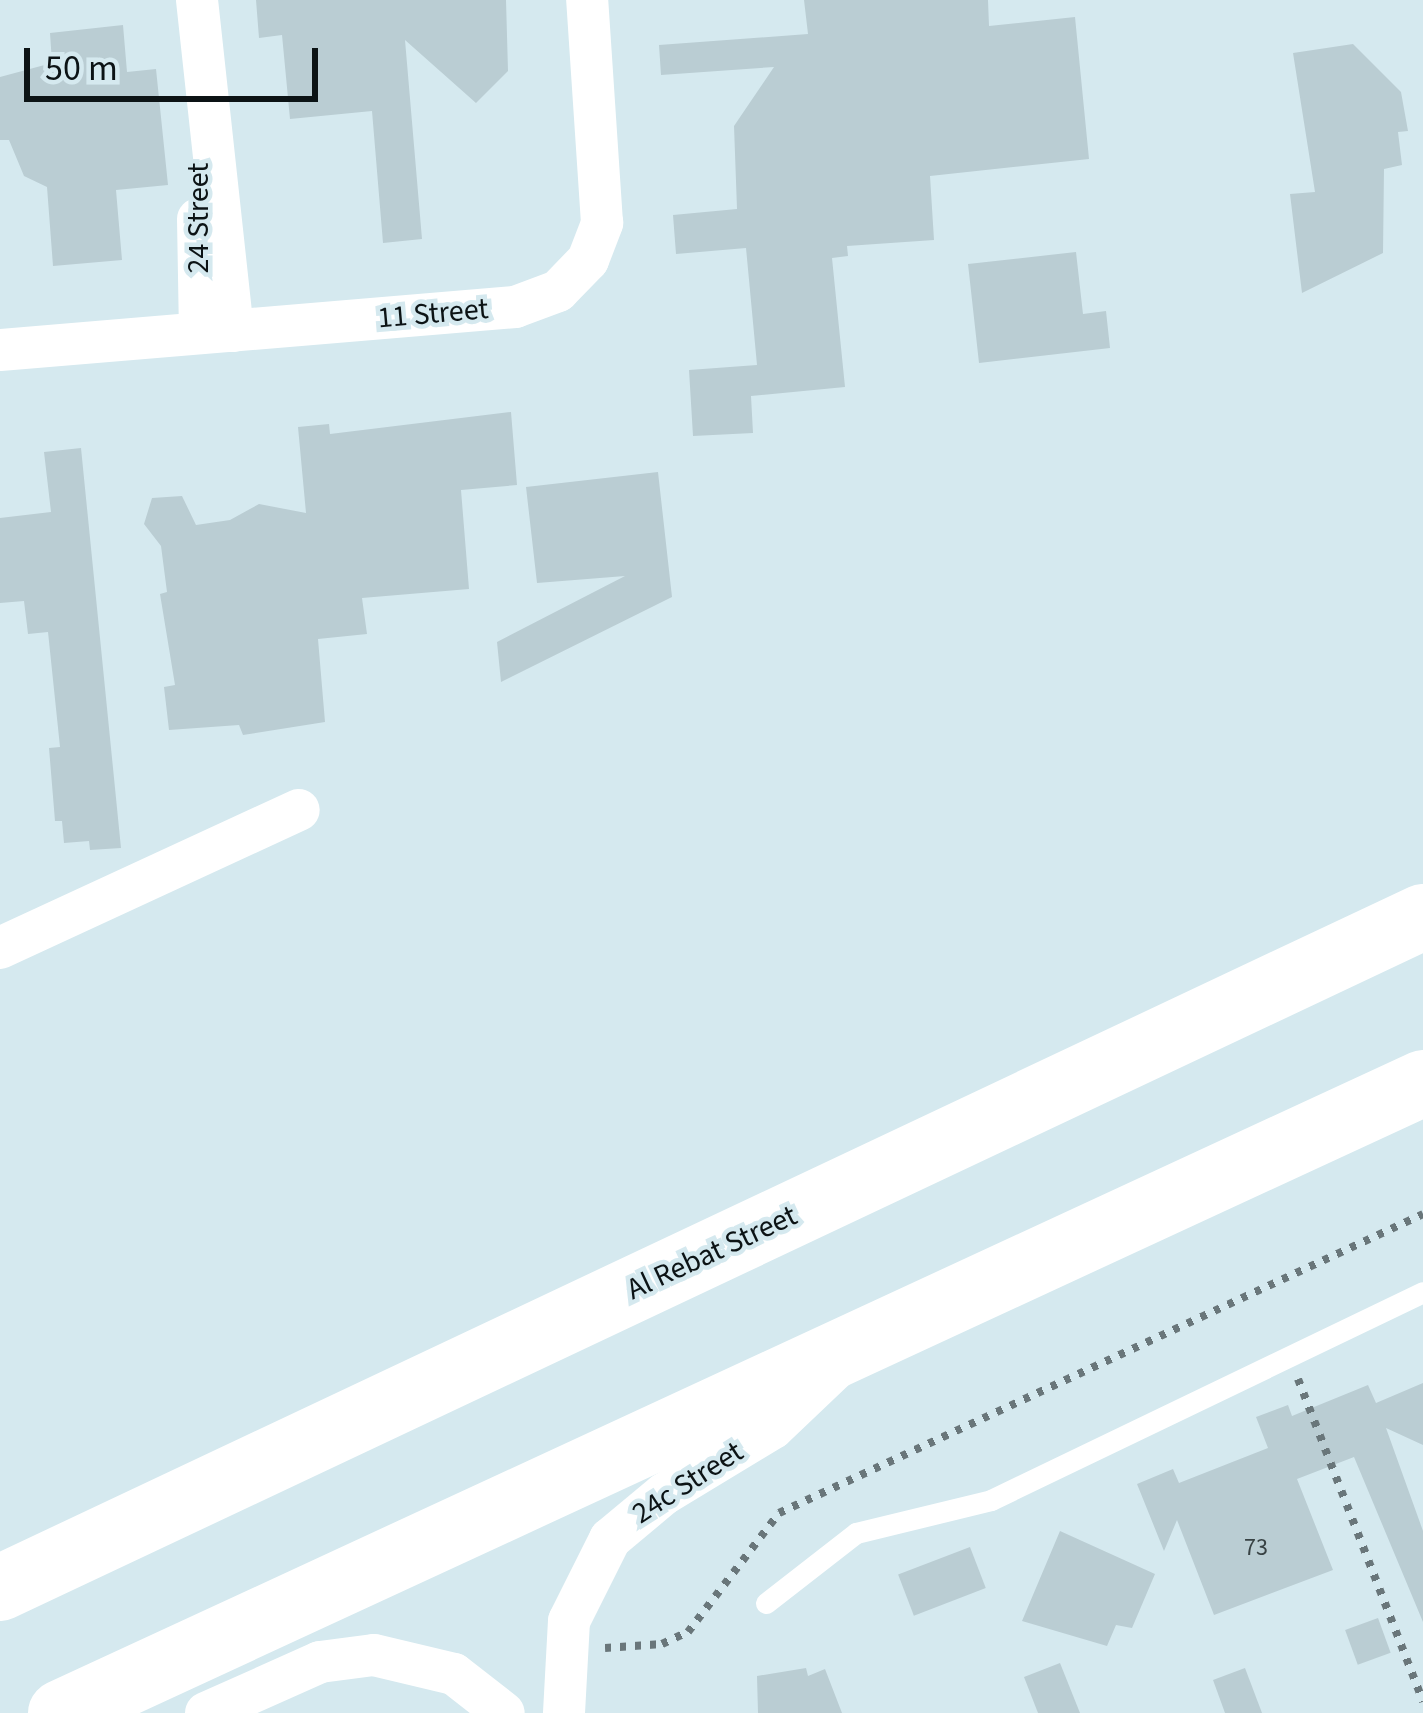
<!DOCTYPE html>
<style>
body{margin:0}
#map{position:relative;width:1423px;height:1713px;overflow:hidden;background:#d5e9ef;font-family:"Source Sans 3",sans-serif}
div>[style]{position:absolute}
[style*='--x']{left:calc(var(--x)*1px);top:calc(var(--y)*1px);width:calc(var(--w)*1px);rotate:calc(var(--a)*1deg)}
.building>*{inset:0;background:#bacdd3;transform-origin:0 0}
.path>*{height:8px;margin-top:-4px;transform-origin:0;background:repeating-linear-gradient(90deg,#69767a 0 6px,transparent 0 15px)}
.service>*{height:21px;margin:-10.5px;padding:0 10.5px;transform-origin:10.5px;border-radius:10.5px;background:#fff}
.minor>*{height:42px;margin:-21px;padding:0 21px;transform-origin:21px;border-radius:21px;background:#fff}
.motorway>*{height:66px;margin:-33px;padding:0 33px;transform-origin:33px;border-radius:33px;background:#fff}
span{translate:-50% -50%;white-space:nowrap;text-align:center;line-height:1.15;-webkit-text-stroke:9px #d5e9ef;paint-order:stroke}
.number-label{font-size:24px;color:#384244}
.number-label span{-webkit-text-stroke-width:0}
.street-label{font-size:30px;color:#0c1315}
.scale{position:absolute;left:24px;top:48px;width:294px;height:54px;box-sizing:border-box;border:6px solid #0c1315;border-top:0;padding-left:15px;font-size:36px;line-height:42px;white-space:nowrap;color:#0c1315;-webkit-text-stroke:9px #d5e9ef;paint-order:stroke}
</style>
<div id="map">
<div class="building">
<i style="clip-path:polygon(256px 0,506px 0,508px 71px,476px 103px,405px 40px,422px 239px,383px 243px,372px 111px,290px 119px,282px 35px,259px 38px)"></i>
<i style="clip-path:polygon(804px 0,988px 0,989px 26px,1075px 17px,1089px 159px,930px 176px,934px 240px,847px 246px,848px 256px,832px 258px,845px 387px,751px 396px,753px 433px,693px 436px,689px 370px,757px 365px,746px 248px,676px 254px,673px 215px,737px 209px,734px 126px,774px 67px,661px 75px,659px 45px,808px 34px)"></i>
<i style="clip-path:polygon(123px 25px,127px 72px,156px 69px,168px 185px,116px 190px,122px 260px,53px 266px,47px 187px,24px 176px,9px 140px,0 140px,0 77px,52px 63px,50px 33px)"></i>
<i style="clip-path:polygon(1353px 44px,1401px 92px,1408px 131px,1398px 132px,1402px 165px,1384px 169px,1383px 253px,1302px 293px,1290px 194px,1315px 192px,1293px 53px)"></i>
<i style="clip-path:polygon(1076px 252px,1083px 314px,1106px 311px,1110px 348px,979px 363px,968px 264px)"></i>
<i style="clip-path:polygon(511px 412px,517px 485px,461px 490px,469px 589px,362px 598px,367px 634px,318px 639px,325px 722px,243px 735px,239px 725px,169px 730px,164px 687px,175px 685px,160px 594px,167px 592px,161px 546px,144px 524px,152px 498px,182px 496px,196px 525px,230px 520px,259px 504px,306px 513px,298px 427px,329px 424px,330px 434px)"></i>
<i style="clip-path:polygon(81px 448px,121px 848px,90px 850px,89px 841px,64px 843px,62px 821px,55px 821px,49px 748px,60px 747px,48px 632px,28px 634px,24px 601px,0 603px,0 518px,51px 512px,44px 452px)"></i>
<i style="clip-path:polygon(658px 472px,672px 597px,501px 682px,497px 642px,625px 576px,537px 583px,526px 487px)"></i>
<i style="clip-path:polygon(1423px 1383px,1423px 1445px,1386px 1428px,1423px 1531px,1423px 1622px,1354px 1457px,1297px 1479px,1333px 1570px,1214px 1615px,1177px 1520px,1164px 1551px,1137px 1484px,1173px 1469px,1179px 1483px,1268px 1448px,1256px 1417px,1288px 1405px,1292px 1416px,1368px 1385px,1376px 1403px)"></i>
<i style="clip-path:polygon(1060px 1531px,1155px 1574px,1132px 1628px,1116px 1625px,1107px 1646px,1022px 1621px)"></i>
<i style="left:970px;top:1547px;width:44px;height:77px;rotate:69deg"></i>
<i style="left:1378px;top:1618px;width:37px;height:35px;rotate:70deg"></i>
<i style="clip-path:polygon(1060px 1663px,1080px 1713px,1038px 1713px,1024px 1677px)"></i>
<i style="clip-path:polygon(806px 1668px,808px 1676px,825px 1669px,842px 1713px,758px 1713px,757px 1676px)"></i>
<i style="clip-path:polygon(1245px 1668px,1262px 1713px,1225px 1713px,1213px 1680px)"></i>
</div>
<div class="path">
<i style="--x:1298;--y:1379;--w:346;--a:68.8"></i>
<i style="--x:605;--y:1648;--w:57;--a:-4"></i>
<i style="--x:662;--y:1644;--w:29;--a:-25"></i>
<i style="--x:688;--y:1632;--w:150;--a:-52.6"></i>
<i style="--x:779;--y:1513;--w:710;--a:-24.9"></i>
</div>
<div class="service">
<i style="--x:766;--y:1603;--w:114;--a:-37.9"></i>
<i style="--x:856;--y:1533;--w:139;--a:-13.7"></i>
<i style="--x:991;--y:1500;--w:479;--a:-25.7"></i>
</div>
<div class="minor">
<i style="--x:197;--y:0;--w:333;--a:83.8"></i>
<i style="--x:198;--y:219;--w:114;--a:89"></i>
<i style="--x:0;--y:350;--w:517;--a:-4.77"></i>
<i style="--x:515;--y:307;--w:46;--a:-20.4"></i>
<i style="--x:558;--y:291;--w:43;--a:-45.9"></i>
<i style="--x:588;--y:260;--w:40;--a:-69"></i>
<i style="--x:602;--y:223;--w:224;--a:-93.8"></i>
<i style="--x:0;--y:948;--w:329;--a:-24.8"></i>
<i style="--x:206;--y:1713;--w:125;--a:-24.1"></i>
<i style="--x:320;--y:1662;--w:54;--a:-7.4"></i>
<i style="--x:374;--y:1655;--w:82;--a:13.4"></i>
<i style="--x:454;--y:1674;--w:63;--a:38"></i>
<i style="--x:564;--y:1713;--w:92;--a:-86.9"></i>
<i style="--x:569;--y:1621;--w:92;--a:-63.4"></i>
<i style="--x:610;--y:1539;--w:70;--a:-39.8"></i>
<i style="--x:664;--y:1494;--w:127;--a:-31.2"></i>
<i style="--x:773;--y:1428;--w:90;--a:-43.6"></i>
</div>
<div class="motorway">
<i style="--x:0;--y:1588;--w:1573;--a:-25.25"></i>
<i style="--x:61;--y:1713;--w:1501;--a:-24.82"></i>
</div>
<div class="number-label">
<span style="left:1256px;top:1548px">73</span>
</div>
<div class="street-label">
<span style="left:199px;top:218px;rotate:-90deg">24 Street</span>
<span style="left:433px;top:314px;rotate:-5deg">11 Street</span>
<span style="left:712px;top:1253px;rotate:-25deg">Al Rebat Street</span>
<span style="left:688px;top:1483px;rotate:-33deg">24c Street</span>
</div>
<div class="scale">50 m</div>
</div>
